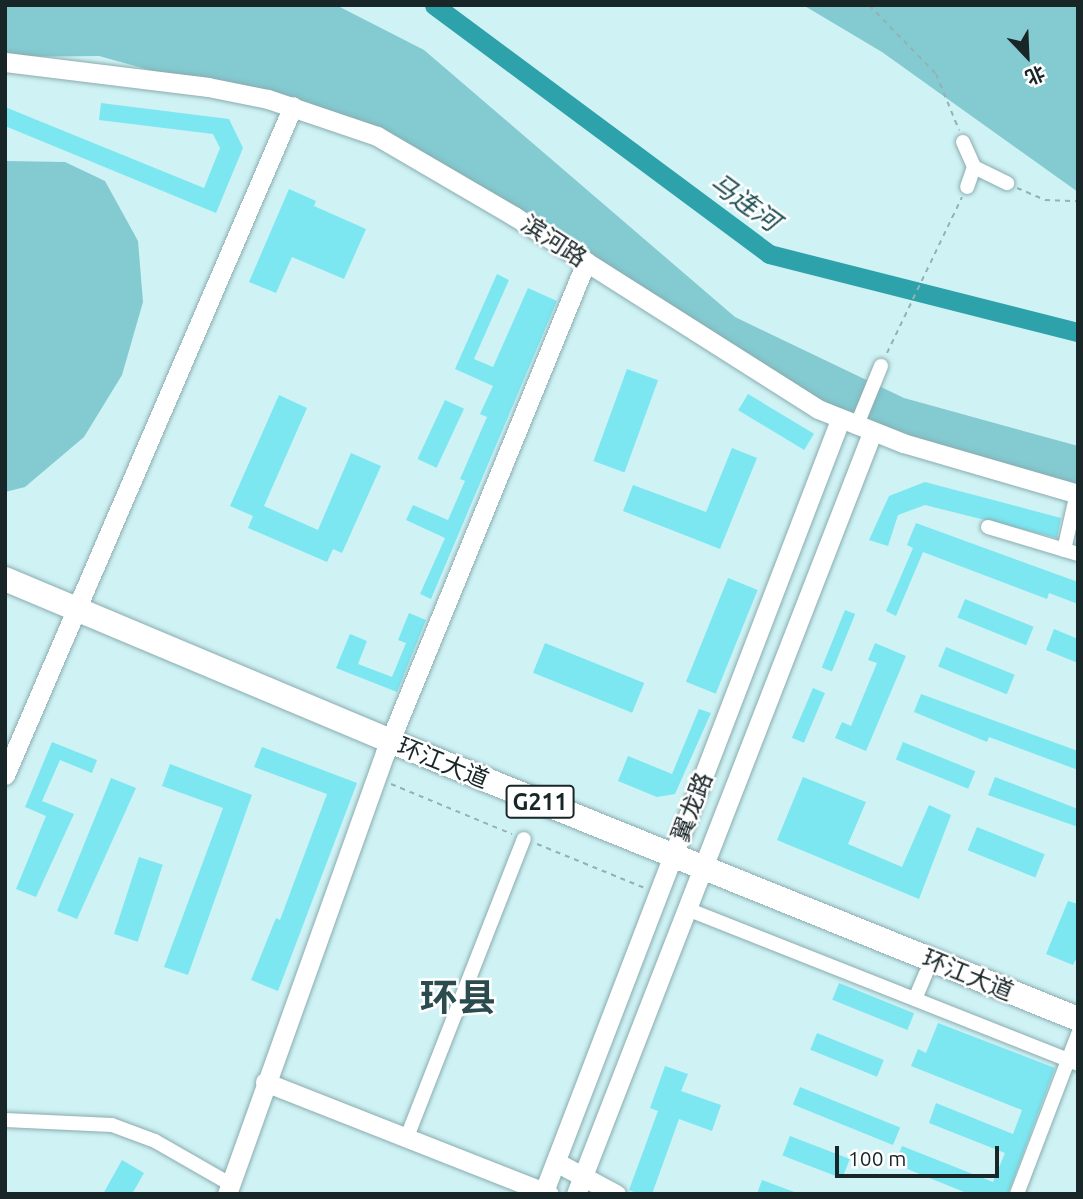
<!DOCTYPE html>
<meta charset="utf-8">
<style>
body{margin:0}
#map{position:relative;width:1083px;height:1199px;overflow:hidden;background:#cff2f5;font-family:Ubuntu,"Noto Sans SC",sans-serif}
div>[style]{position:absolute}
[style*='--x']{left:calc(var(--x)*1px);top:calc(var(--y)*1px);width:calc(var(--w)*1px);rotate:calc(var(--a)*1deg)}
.green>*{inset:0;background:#83cad1}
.river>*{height:19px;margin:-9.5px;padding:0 9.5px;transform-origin:9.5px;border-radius:9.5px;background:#2da2ab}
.building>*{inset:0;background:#7ce7f1;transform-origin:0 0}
.path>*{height:2px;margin-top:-1px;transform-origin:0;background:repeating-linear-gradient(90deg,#95b1b4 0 5px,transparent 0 10px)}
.roads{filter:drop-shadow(0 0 2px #8aacaf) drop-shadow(0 0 2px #8aacaf)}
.street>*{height:14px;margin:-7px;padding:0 7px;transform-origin:7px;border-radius:7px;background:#fff}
.secondary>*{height:19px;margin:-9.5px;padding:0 9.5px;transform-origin:9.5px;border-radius:9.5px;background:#fff}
.highway>*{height:24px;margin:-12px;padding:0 12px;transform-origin:12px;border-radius:12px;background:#fff}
span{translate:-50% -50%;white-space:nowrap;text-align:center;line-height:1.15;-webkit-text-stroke:5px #fff;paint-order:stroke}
.shield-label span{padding:2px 5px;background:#fff;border:2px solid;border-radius:5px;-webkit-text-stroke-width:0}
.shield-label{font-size:23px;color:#192628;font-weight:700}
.street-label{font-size:24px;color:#192628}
.water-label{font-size:26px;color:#1e4e52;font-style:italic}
.town-label{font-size:38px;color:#2c4b4e;font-weight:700}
.frame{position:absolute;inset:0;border:7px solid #192628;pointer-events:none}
.north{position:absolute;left:992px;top:21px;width:70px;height:70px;-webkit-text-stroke:5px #fff;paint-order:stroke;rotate:157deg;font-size:19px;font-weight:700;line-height:28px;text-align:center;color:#192628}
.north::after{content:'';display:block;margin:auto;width:24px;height:32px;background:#192628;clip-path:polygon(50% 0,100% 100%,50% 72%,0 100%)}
.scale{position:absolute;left:835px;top:1146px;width:164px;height:32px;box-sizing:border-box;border:4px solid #192628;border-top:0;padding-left:9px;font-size:21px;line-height:24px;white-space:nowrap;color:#192628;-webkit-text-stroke:5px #fff;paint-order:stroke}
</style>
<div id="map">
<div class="green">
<i style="clip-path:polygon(5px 5px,336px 5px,424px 50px,735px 317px,904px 398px,1078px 446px,1078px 485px,916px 442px,821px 405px,529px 214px,392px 137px,99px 56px,5px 57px)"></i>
<i style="clip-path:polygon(803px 5px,1078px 5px,1078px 192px,882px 52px)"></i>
<i style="clip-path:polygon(5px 161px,65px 162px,105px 181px,138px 241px,143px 302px,122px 375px,84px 437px,25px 487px,5px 492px)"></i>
</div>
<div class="river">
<i style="--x:434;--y:5;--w:417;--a:36.6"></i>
<i style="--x:769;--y:254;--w:319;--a:14.2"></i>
</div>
<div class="building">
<i style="clip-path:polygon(101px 103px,229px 119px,243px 148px,216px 213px,5px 126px,5px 107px,204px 188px,220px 148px,213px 134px,99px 120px)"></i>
<i style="clip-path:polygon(289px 189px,316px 201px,314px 206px,366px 229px,344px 279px,292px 257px,276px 293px,249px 282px)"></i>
<i style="clip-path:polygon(497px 274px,509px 280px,474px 359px,493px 367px,528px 288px,557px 301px,431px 599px,420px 594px,445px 538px,406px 520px,413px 505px,448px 520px,465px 481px,460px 479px,487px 417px,480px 414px,493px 386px,455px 369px)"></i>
<i style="left:627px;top:369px;width:33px;height:98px;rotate:20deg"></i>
<i style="left:748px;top:394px;width:77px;height:19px;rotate:31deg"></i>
<i style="clip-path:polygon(279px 395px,307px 408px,264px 506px,318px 530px,351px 453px,381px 466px,342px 553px,333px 549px,327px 562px,248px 528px,253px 516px,230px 506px)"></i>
<i style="left:445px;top:400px;width:21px;height:65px;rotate:25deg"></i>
<i style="clip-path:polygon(732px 448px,757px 458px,720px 549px,623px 511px,633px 485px,706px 512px)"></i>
<i style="clip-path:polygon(925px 482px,1061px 518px,1057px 538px,925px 505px,898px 515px,888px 546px,869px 540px,889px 496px)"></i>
<i style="clip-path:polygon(916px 523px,1078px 582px,1078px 604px,1049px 593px,1047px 599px,923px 552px,896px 616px,886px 611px,913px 548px,907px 545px)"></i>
<i style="left:728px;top:578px;width:32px;height:112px;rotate:22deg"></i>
<i style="left:965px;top:599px;width:74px;height:20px;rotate:22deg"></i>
<i style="left:845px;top:610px;width:11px;height:62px;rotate:22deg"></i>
<i style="clip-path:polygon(409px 613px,426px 620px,397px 692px,336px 668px,350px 634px,367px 641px,358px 664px,392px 677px,406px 643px,398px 640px)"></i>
<i style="clip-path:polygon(1054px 629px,1078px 639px,1078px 663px,1046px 650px)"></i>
<i style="left:545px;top:643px;width:107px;height:32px;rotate:22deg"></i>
<i style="clip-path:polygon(875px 643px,906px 656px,866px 751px,835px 738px,842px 722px,851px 726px,877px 663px,868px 660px)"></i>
<i style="left:946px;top:647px;width:74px;height:21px;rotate:22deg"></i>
<i style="left:813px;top:688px;width:13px;height:54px;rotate:23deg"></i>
<i style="clip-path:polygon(921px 694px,1078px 751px,1078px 770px,989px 737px,987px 742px,914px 712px)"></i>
<i style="clip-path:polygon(699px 709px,711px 713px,675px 794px,657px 797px,618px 781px,628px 756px,672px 774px)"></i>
<i style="clip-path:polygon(52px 742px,97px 760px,92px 773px,60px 760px,42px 801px,74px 814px,36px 897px,16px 889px,46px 816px,25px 807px)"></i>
<i style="left:903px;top:742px;width:78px;height:19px;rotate:22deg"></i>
<i style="clip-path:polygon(262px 747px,357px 783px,278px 991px,251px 980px,276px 918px,280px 920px,327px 794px,254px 767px)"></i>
<i style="clip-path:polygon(170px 764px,252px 795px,188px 975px,164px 967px,223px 808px,162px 786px)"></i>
<i style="clip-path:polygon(803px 777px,866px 802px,848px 844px,902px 867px,929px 805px,951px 815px,919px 899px,777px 840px)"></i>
<i style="clip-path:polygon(995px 777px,1078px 809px,1078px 827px,988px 795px)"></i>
<i style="clip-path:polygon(111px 778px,136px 788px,77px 919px,57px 911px)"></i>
<i style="left:977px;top:827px;width:73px;height:25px;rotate:22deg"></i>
<i style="left:139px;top:857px;width:25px;height:81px;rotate:18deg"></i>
<i style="clip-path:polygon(1068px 901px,1078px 904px,1078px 955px,1073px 965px,1046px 954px)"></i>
<i style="left:839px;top:983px;width:81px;height:18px;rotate:22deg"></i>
<i style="clip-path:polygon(938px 1023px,1055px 1068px,1008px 1194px,969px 1194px,895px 1164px,902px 1146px,993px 1182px,1005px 1153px,929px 1123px,936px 1103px,1013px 1134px,1022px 1110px,911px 1066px,918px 1049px,926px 1053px)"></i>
<i style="left:817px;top:1033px;width:72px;height:18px;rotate:22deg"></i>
<i style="clip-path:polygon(665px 1066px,688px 1074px,681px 1091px,721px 1105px,712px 1131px,679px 1119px,652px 1194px,639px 1194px,629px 1190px,658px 1111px,650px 1108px)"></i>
<i style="left:800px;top:1087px;width:108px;height:19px;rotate:22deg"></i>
<i style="left:790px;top:1136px;width:64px;height:21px;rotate:21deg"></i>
<i style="clip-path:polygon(122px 1160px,144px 1173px,132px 1194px,103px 1194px)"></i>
<i style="clip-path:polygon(762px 1180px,797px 1193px,796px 1194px,757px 1194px)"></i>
</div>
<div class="path">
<i style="--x:869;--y:5;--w:96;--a:45.8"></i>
<i style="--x:936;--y:74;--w:61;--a:67.7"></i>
<i style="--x:1017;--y:188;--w:30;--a:23"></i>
<i style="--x:1045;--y:200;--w:33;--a:2"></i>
<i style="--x:887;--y:353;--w:173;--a:-64.3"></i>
<i style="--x:391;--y:784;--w:131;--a:22.5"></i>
<i style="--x:537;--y:844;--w:117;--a:22.2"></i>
</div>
<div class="roads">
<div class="street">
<i style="--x:963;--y:142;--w:27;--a:66"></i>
<i style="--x:974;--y:167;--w:21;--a:109"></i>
<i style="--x:974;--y:167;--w:37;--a:26"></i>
<i style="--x:856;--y:427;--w:66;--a:-67.7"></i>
<i style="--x:988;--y:527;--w:94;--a:16.7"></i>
<i style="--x:1064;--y:550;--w:58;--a:-77.2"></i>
<i style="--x:687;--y:909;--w:421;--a:21.6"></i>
<i style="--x:915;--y:999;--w:28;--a:-67"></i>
<i style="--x:5;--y:1120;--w:107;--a:2.7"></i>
<i style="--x:112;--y:1125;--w:46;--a:20.4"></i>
<i style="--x:155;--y:1141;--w:86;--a:29.8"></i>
<i style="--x:407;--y:1137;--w:320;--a:-68.6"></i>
<i style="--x:1017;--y:1194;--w:171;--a:-69.1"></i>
</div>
<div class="secondary">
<i style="--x:5;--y:62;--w:205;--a:7"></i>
<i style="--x:208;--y:87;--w:61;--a:11.3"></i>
<i style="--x:268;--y:99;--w:115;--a:18.7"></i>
<i style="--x:377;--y:136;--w:159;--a:30.3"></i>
<i style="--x:514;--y:216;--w:360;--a:32.4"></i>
<i style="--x:818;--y:409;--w:92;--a:21.8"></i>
<i style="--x:903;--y:443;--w:182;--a:16.2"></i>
<i style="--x:5;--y:775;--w:728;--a:-66.71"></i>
<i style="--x:265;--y:1082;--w:305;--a:21.5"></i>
<i style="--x:556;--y:1162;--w:68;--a:28.1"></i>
<i style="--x:227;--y:1194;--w:468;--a:-70.3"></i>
<i style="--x:385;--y:753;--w:531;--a:-67.74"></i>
<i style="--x:543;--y:1194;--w:829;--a:-69.01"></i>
<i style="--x:576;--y:1194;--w:817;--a:-68.75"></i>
</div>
<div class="highway">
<i style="--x:5;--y:579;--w:418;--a:22.8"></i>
<i style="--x:390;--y:741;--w:742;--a:22"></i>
</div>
</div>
<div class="shield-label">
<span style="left:540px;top:802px">G211</span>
</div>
<div class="street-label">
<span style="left:554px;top:241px;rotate:33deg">滨河路</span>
<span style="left:443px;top:763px;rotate:22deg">环江大道</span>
<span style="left:692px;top:807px;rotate:-69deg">翼龙路</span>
<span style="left:968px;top:975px;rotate:22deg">环江大道</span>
</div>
<div class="water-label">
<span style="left:745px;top:202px;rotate:36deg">马连河</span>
</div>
<div class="town-label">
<span style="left:458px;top:998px">环县</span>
</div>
<div class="frame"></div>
<div class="north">北</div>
<div class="scale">100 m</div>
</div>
